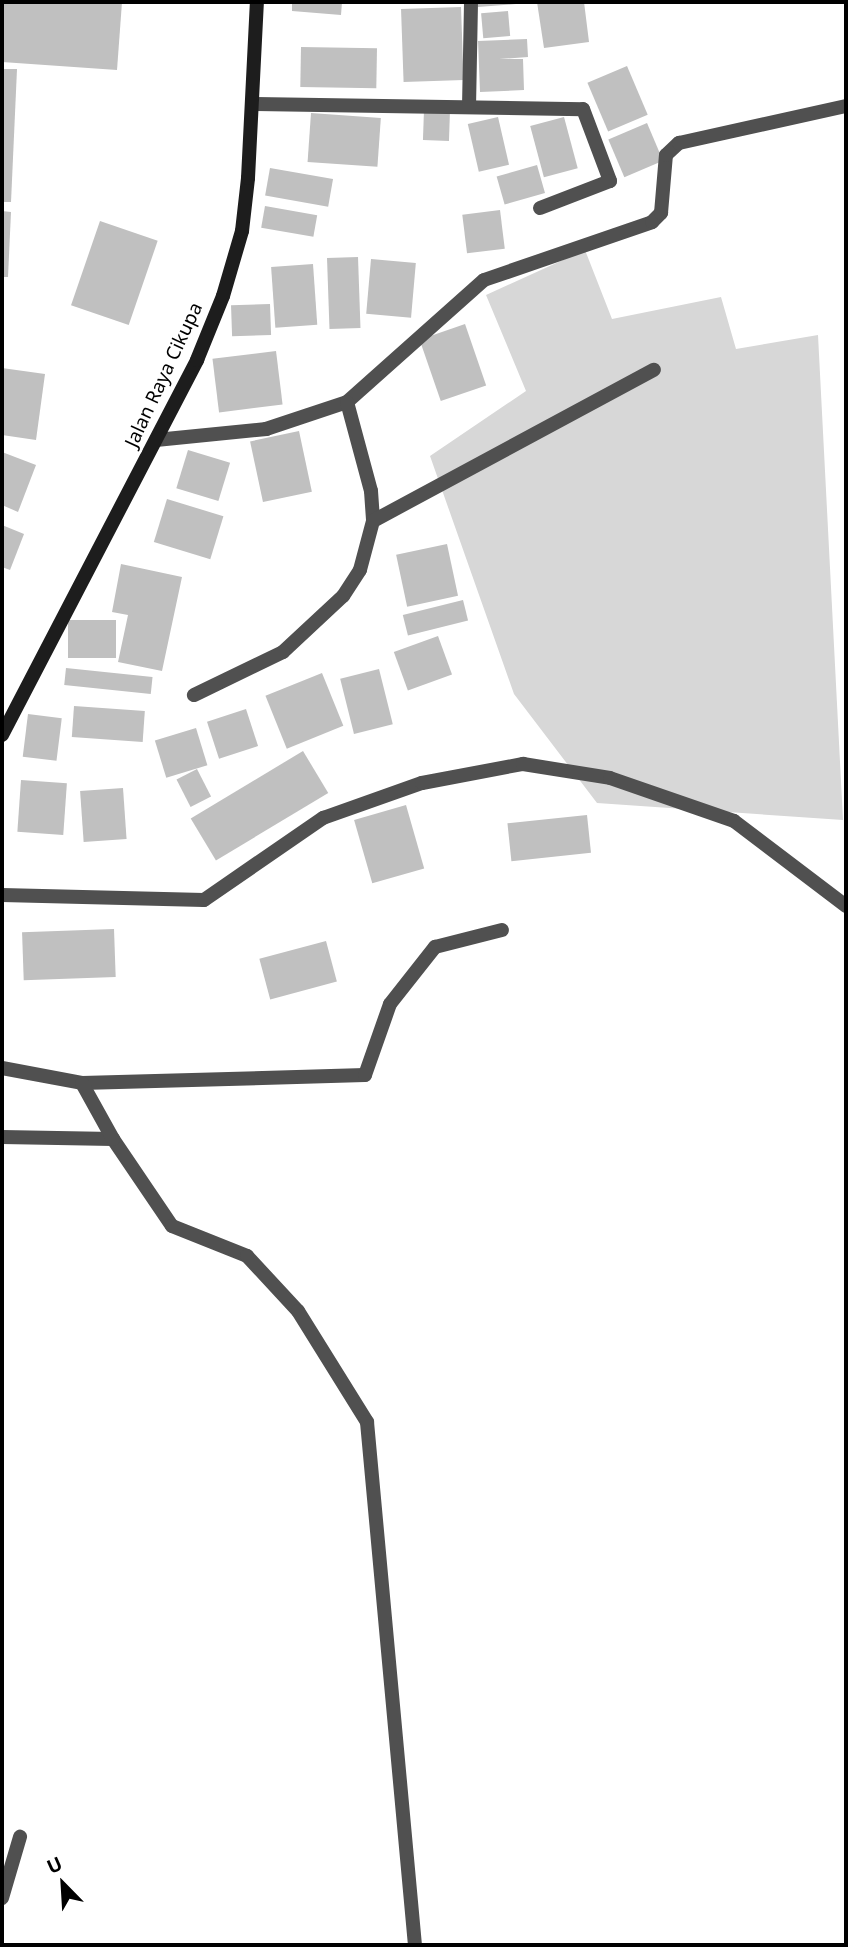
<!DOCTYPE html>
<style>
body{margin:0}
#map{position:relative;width:848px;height:1947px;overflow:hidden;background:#fff;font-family:"Noto Sans",sans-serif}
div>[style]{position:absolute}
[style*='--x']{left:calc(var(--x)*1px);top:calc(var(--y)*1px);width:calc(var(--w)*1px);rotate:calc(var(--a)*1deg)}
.green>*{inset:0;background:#d7d7d7}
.building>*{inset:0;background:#c0c0c0;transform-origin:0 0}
.lane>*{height:14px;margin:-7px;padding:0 7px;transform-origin:7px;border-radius:7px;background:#505050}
.street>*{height:14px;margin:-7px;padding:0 7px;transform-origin:7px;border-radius:7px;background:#505050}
.secondary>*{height:14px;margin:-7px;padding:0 7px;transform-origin:7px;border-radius:7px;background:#1d1d1d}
span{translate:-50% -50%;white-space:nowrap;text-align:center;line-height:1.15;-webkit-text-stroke:5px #fff;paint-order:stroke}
.street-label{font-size:19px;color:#000}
.frame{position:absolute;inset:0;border:4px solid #000;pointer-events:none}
.north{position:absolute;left:28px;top:1849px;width:70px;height:70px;-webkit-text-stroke:5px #fff;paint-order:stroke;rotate:336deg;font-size:19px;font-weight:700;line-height:28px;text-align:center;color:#000}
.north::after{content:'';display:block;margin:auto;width:24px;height:32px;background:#000;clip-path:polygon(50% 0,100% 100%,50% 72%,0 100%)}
</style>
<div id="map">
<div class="green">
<i style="clip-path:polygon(585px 250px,612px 319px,721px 297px,736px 349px,818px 335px,843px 820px,597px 803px,514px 694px,430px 456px,526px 391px,486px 295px)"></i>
</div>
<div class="building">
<i style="clip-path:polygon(2px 2px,122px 2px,117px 70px,2px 62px)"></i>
<i style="clip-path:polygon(292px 2px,342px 2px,341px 15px,292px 11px)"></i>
<i style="clip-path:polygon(478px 2px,516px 2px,516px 4px,478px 7px)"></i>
<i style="clip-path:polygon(537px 2px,584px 2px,589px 42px,544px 48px)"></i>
<i style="left:461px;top:7px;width:73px;height:60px;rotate:88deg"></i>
<i style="left:508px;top:11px;width:25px;height:27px;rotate:85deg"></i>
<i style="clip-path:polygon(527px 39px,528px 57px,499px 59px,523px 59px,524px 90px,480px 92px,478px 41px)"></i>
<i style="left:301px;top:47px;width:76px;height:40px;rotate:1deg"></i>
<i style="left:627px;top:66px;width:53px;height:43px;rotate:67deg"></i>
<i style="clip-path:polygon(2px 69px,17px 69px,11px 202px,2px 202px)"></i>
<i style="left:424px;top:110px;width:26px;height:30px;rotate:2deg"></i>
<i style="left:311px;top:113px;width:70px;height:49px;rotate:4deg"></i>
<i style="left:498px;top:117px;width:49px;height:31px;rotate:77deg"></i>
<i style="left:564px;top:117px;width:53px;height:35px;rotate:75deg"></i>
<i style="left:647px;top:123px;width:41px;height:42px;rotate:67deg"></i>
<i style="left:537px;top:165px;width:29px;height:42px;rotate:74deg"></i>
<i style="left:270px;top:168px;width:64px;height:28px;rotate:10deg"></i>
<i style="left:265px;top:206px;width:53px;height:22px;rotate:10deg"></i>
<i style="left:500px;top:210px;width:39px;height:38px;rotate:83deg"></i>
<i style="clip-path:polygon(2px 211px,11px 212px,8px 277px,2px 277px)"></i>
<i style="left:100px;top:221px;width:61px;height:89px;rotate:19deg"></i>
<i style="left:358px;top:257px;width:71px;height:31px;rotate:88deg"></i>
<i style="left:371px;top:259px;width:45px;height:55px;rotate:5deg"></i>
<i style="left:313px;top:264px;width:61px;height:42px;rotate:86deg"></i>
<i style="left:270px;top:304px;width:31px;height:39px;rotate:88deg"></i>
<i style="left:465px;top:324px;width:65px;height:48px;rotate:71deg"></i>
<i style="left:276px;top:351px;width:54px;height:64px;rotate:83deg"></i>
<i style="clip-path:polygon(2px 368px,45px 374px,36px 440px,2px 435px)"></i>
<i style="left:299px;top:431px;width:62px;height:50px;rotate:78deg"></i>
<i style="left:188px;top:450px;width:44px;height:40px;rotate:17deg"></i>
<i style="clip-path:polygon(2px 452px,36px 465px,18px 512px,2px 505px)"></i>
<i style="left:167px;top:499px;width:59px;height:45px;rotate:17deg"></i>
<i style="clip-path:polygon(2px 525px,24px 534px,10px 570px,2px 567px)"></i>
<i style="left:447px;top:544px;width:53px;height:52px;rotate:78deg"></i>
<i style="clip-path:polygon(121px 564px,182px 577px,162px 671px,118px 662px,128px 615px,112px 612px)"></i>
<i style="left:463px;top:600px;width:21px;height:62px;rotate:76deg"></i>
<i style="left:116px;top:620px;width:38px;height:48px;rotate:90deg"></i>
<i style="left:438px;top:636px;width:41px;height:47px;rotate:70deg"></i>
<i style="left:66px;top:668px;width:87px;height:17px;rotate:6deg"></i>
<i style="left:379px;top:669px;width:57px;height:40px;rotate:76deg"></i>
<i style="left:322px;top:673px;width:57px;height:61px;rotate:68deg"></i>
<i style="left:74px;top:706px;width:71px;height:31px;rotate:4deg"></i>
<i style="left:246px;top:709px;width:39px;height:41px;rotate:72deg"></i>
<i style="left:28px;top:714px;width:34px;height:43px;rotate:7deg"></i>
<i style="left:196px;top:728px;width:39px;height:43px;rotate:73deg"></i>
<i style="left:303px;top:751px;width:49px;height:131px;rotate:59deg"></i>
<i style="left:197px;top:769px;width:31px;height:23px;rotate:63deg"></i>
<i style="left:21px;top:780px;width:46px;height:52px;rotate:4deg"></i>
<i style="left:123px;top:788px;width:51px;height:43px;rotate:86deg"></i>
<i style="left:406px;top:805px;width:66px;height:54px;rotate:74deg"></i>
<i style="left:587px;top:815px;width:38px;height:80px;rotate:84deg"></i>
<i style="left:114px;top:929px;width:48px;height:92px;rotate:88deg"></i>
<i style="left:326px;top:941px;width:42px;height:69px;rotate:75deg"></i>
</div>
<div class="lane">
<i style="--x:2;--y:895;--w:202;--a:1.4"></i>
<i style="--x:204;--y:900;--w:145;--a:-34.6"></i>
<i style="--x:323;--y:818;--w:105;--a:-19.5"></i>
<i style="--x:422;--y:783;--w:103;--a:-10.7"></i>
<i style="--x:523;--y:764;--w:88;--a:9.1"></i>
<i style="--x:610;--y:778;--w:131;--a:19.1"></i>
<i style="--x:734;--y:821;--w:141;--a:37.2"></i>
<i style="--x:113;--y:1139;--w:105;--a:55.9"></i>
<i style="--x:172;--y:1226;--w:81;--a:21.8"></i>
<i style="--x:247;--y:1256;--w:75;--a:47.2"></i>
<i style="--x:298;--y:1311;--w:131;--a:58.1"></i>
<i style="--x:367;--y:1422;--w:525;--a:84.76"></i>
</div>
<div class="street">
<i style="--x:256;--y:104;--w:327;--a:0.9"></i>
<i style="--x:583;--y:109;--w:77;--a:69.4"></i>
<i style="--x:610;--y:181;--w:75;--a:158.9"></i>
<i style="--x:469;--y:107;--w:105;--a:-88.9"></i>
<i style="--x:347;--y:402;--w:183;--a:-41.7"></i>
<i style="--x:484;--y:280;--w:178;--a:-19"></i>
<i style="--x:652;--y:222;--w:13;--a:-45"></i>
<i style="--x:661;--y:213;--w:58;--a:-85.1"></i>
<i style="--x:666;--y:155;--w:18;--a:-43"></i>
<i style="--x:679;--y:143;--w:171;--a:-12.5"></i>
<i style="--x:156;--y:440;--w:111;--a:-5.7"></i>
<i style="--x:266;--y:429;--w:85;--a:-18.4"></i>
<i style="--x:347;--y:402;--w:92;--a:74.9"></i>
<i style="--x:371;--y:491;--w:30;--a:86"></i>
<i style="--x:373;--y:521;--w:51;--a:104.9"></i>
<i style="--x:360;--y:570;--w:31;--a:123"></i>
<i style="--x:343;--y:596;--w:82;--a:137"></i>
<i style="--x:283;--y:652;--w:99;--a:154.2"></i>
<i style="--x:373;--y:521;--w:319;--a:-28.3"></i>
<i style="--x:2;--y:1068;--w:81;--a:10.6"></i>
<i style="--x:82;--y:1083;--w:283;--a:-1.6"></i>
<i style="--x:365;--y:1075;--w:75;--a:-70.6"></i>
<i style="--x:390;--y:1004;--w:73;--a:-51.7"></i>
<i style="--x:435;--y:947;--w:69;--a:-14.2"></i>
<i style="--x:2;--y:1137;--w:111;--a:1"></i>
<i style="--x:113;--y:1139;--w:64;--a:-119"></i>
<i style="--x:2;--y:1898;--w:64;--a:-73.6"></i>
</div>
<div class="secondary">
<i style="--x:2;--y:735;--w:423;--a:-62.5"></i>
<i style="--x:197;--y:360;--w:69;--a:-67.9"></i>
<i style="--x:223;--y:296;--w:68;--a:-73.7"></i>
<i style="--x:242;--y:231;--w:53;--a:-83.5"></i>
<i style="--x:248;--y:178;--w:176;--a:-87.1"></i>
</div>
<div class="street-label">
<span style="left:164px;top:375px;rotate:-65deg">Jalan Raya Cikupa</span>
</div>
<div class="frame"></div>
<div class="north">U</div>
</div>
